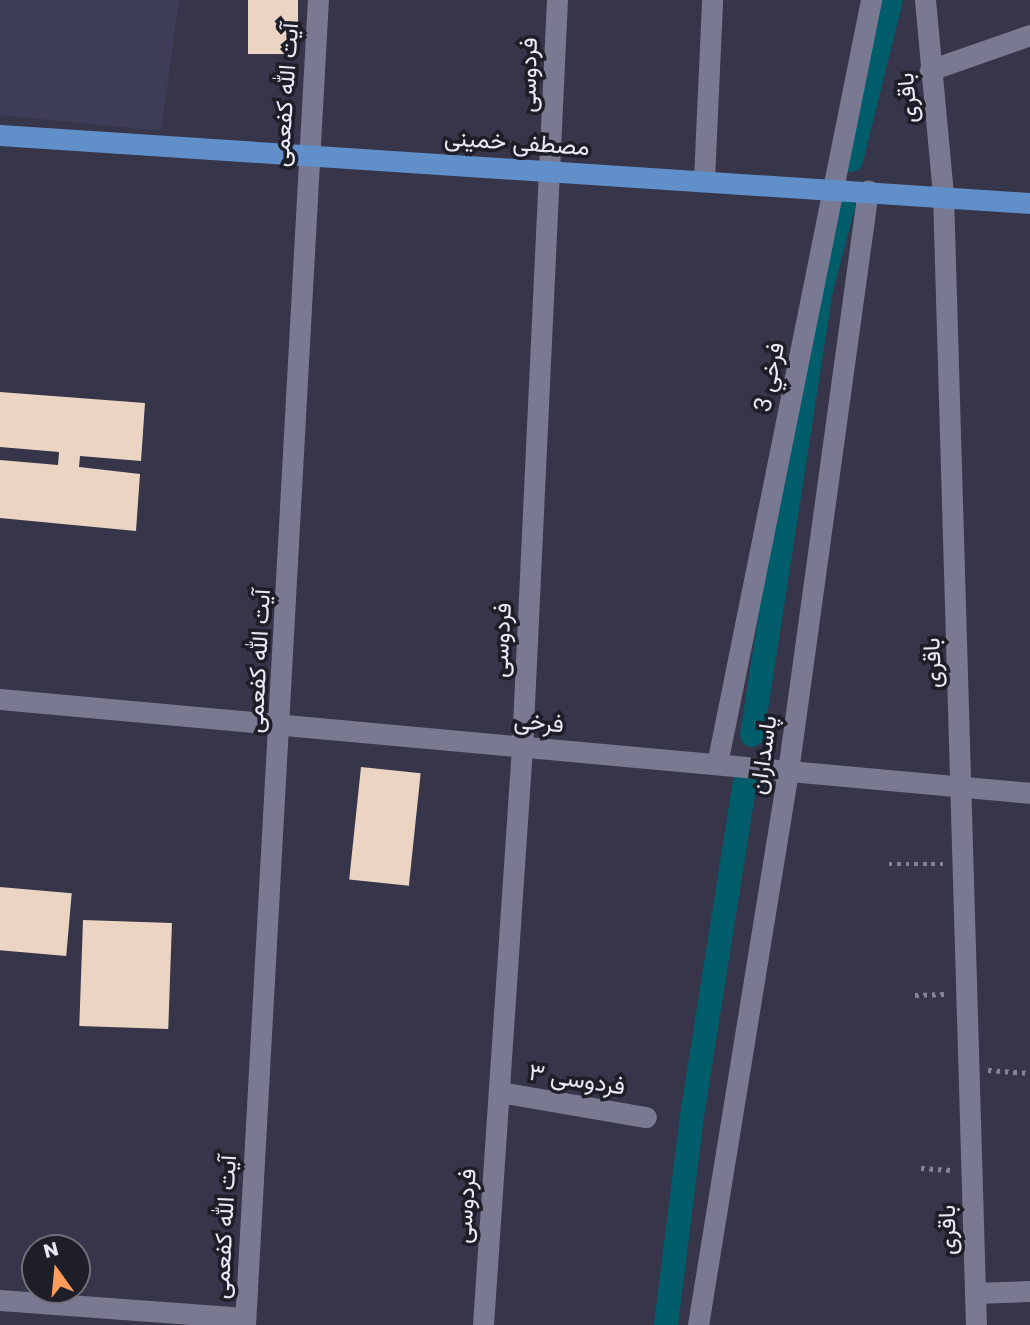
<!DOCTYPE html>
<meta charset="utf-8">
<style>
body{margin:0}
#map{position:relative;width:1030px;height:1325px;overflow:hidden;background:#36354a;font-family:Poppins,Vazirmatn,sans-serif}
div>[style]{position:absolute}
[style*='--x']{left:calc(var(--x)*1px);top:calc(var(--y)*1px);width:calc(var(--w)*1px);rotate:calc(var(--a)*1deg)}
.built>*{inset:0;background:#3e3d58}
.canal>*{height:24px;margin:-12px;padding:0 12px;transform-origin:12px;border-radius:12px;background:#005d69}
.building>*{inset:0;background:#ebd4c1;transform-origin:0 0}
.path>*{height:4.5px;margin-top:-2.25px;transform-origin:0;background:repeating-linear-gradient(90deg,#858496 0 3.5px,transparent 0 8.5px)}
.minor>*{height:21px;margin:-10.5px;padding:0 10.5px;transform-origin:10.5px;border-radius:10.5px;background:#797991}
.major>*{height:21px;margin:-10.5px;padding:0 10.5px;transform-origin:10.5px;border-radius:10.5px;background:#608fc9}
span{translate:-50% -50%;white-space:nowrap;text-align:center;line-height:1.15;-webkit-text-stroke:7px #1e1e28;paint-order:stroke}
.street-label{font-size:24px;color:#e8e8f6}
.north{position:absolute;left:21px;top:1234px;width:70px;height:70px;box-sizing:border-box;background:#1e1e28;border:2px solid #6f6f7a;border-radius:50%;rotate:345deg;font-size:19px;font-weight:700;line-height:28px;text-align:center;color:#e8e8f6}
.north::after{content:'';display:block;margin:auto;width:24px;height:32px;background:#ff9b5b;clip-path:polygon(50% 0,100% 100%,50% 72%,0 100%)}
</style>
<div id="map">
<div class="built">
<i style="clip-path:polygon(0 0,179px 0,161px 131px,0 115px)"></i>
</div>
<div class="canal">
<i style="--x:851;--y:160;--w:165;--a:-76"></i>
<i style="--x:752;--y:735;--w:446;--a:-81.2"></i>
<i style="--x:820;--y:294;--w:91;--a:-75.4"></i>
<i style="--x:666;--y:1325;--w:211;--a:-82.9"></i>
<i style="--x:692;--y:1116;--w:339;--a:-81"></i>
</div>
<div class="building">
<i style="left:248px;top:0;width:50px;height:54px"></i>
<i style="clip-path:polygon(0 392px,145px 403px,141px 461px,80px 456px,79px 467px,140px 474px,136px 531px,0 518px,0 460px,58px 465px,59px 452px,0 447px)"></i>
<i style="left:361px;top:767px;width:60px;height:113px;rotate:6deg"></i>
<i style="left:0;top:887px;width:72px;height:63px;rotate:5deg"></i>
<i style="left:83px;top:920px;width:89px;height:106px;rotate:2deg"></i>
</div>
<div class="path">
<i style="--x:889;--y:864;--w:54;--a:0"></i>
<i style="--x:915;--y:995;--w:31;--a:-2"></i>
<i style="--x:988;--y:1070;--w:42;--a:4.1"></i>
<i style="--x:921;--y:1168;--w:30;--a:4"></i>
</div>
<div class="minor">
<i style="--x:925;--y:0;--w:195;--a:84.7"></i>
<i style="--x:943;--y:194;--w:1131;--a:88.33"></i>
<i style="--x:930;--y:70;--w:106;--a:-19.3"></i>
<i style="--x:704;--y:179;--w:179;--a:-87.4"></i>
<i style="--x:0;--y:699;--w:1034;--a:5.21"></i>
<i style="--x:717;--y:764;--w:779;--a:-78.6"></i>
<i style="--x:499;--y:1092;--w:149;--a:9.7"></i>
<i style="--x:975;--y:1293;--w:55;--a:-2.1"></i>
<i style="--x:0;--y:1300;--w:246;--a:4.2"></i>
<i style="--x:245;--y:1325;--w:1327;--a:-86.85"></i>
<i style="--x:483;--y:1325;--w:579;--a:-86.14"></i>
<i style="--x:522;--y:747;--w:748;--a:-87.32"></i>
<i style="--x:698;--y:1325;--w:561;--a:-80.77"></i>
<i style="--x:788;--y:771;--w:586;--a:-82.16"></i>
</div>
<div class="major">
<i style="--x:0;--y:135;--w:1032;--a:3.78"></i>
</div>
<div class="street-label">
<span style="left:528px;top:75px;rotate:-89deg">فردوسی</span>
<span style="left:285px;top:95px;rotate:-86deg">آیت الله کفعمی</span>
<span style="left:907px;top:98px;rotate:-95deg">باقری</span>
<span style="left:517px;top:142px;rotate:4deg">مصطفی خمینی</span>
<span style="left:769px;top:377px;rotate:-78deg">فرخي 3</span>
<span style="left:501px;top:640px;rotate:-87deg">فردوسی</span>
<span style="left:258px;top:661px;rotate:-87deg">آیت الله کفعمی</span>
<span style="left:932px;top:663px;rotate:-92deg">باقری</span>
<span style="left:539px;top:722px;rotate:5deg">فرخی</span>
<span style="left:763px;top:755px;rotate:-82deg">پاسداران</span>
<span style="left:577px;top:1079px;rotate:9deg">فردوسی ۳</span>
<span style="left:465px;top:1206px;rotate:-86deg">فردوسی</span>
<span style="left:224px;top:1227px;rotate:-87deg">آیت الله کفعمی</span>
<span style="left:947px;top:1230px;rotate:-91deg">باقری</span>
</div>
<div class="north">N</div>
</div>
